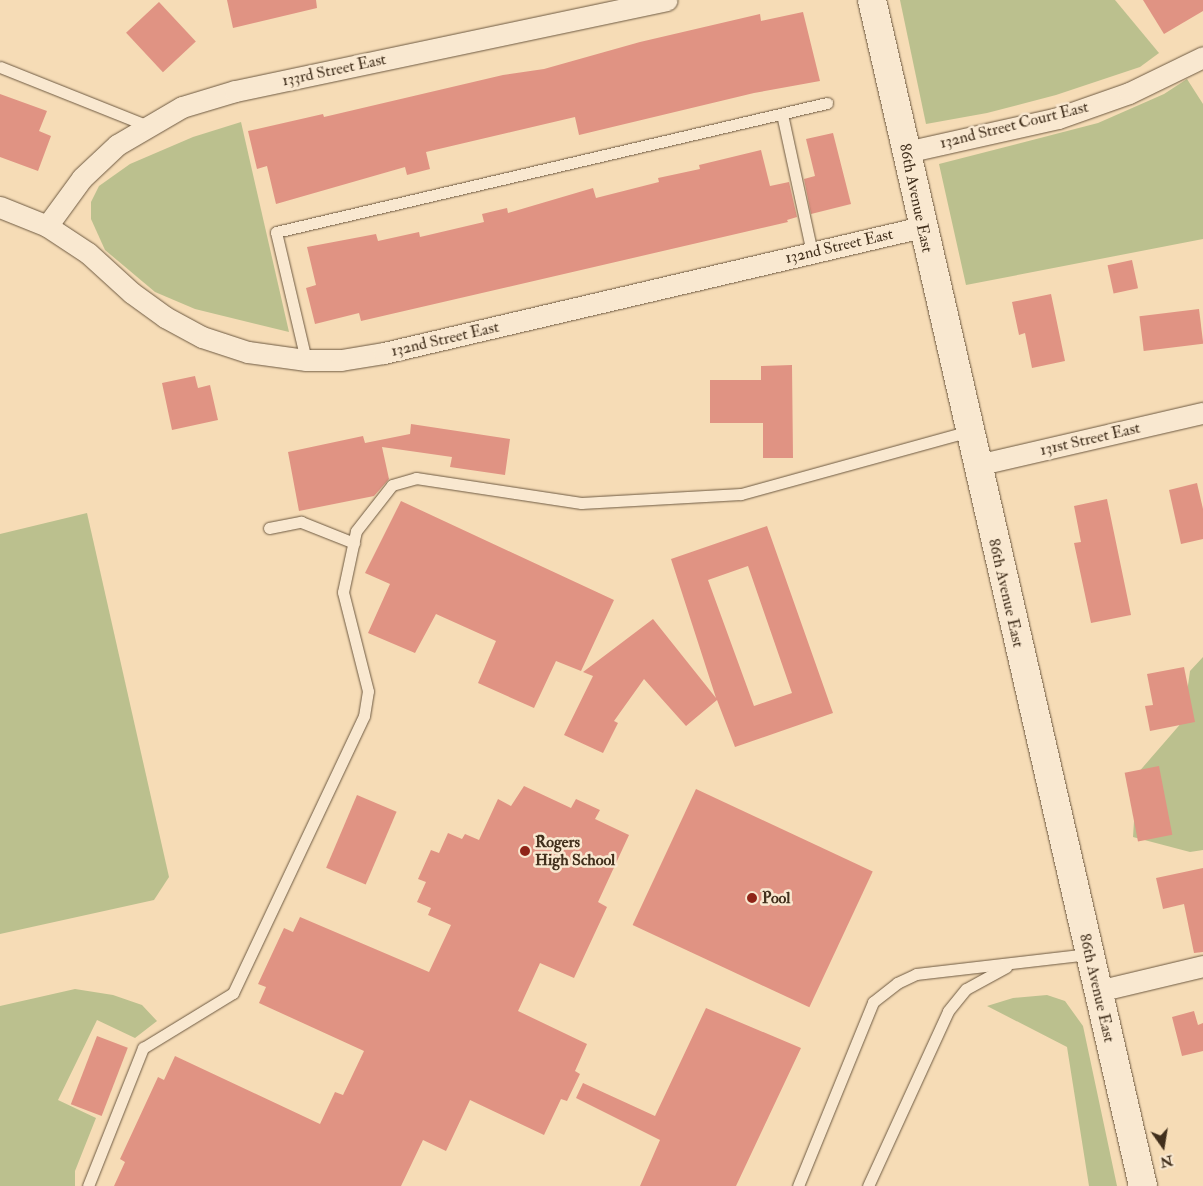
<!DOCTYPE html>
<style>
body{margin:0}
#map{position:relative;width:1203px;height:1186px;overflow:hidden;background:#f6dcb6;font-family:"IM FELL Double Pica",serif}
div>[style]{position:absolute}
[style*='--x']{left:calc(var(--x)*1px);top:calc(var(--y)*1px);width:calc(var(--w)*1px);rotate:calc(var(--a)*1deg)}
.green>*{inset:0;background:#bbc08e}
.building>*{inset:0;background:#e09383;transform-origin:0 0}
.roads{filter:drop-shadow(0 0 1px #6e5a42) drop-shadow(0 0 1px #6e5a42)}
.service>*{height:11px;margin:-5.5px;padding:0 5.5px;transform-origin:5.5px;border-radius:5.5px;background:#f9e8d0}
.minor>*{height:21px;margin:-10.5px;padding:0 10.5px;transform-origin:10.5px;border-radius:10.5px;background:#f9e8d0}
.tertiary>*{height:28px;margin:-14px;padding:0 14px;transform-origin:14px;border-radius:14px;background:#f9e8d0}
.dots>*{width:14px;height:14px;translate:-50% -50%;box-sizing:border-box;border:2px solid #f9e8d0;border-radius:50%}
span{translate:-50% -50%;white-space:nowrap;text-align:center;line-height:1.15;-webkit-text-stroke:5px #f9e8d0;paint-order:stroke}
.street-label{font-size:16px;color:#412f1c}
.poi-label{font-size:16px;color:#412f1c;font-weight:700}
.left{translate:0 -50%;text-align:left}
.north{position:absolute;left:1138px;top:1121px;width:50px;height:50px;-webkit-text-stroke:4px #f9e8d0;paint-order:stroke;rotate:167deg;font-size:14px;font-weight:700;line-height:20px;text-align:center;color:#412f1c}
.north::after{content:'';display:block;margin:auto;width:18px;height:22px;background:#412f1c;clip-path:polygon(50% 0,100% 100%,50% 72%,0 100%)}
</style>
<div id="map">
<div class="green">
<i style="clip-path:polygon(900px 0,1115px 0,1159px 53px,1140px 67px,1056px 95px,987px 113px,926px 124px)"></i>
<i style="clip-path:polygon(1187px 79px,1203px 104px,1203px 239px,966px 285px,939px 164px,1098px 123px,1164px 94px)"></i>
<i style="clip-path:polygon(241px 122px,289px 332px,195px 309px,155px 292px,105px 250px,91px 219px,91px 202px,99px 186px,130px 164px,193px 137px)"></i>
<i style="clip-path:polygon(87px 513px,169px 877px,154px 900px,0 934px,0 534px)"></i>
<i style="clip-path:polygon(1203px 657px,1203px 850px,1190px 852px,1133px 837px,1137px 774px,1183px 721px,1190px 671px)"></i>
<i style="clip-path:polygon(75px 989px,113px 995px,142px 1005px,157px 1021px,135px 1038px,97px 1020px,58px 1100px,96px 1118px,75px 1171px,75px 1186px,0 1186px,0 1006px)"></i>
<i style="clip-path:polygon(1047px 995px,1065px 1001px,1083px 1026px,1117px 1186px,1089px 1186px,1067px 1047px,987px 1006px,1013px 998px)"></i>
</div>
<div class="building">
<i style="clip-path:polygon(227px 0,316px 0,317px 8px,233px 28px)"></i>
<i style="clip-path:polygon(1143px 0,1203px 0,1203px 11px,1164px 34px)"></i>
<i style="left:159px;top:2px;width:54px;height:45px;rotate:47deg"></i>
<i style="clip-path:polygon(803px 12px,820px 81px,754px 93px,579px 135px,575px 117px,426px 152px,430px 169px,407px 175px,405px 167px,276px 204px,267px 166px,257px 169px,248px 131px,323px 114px,324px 117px,503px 75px,544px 69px,640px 42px,760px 14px,761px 21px)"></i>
<i style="clip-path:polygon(0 94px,47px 111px,39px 131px,51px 136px,38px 171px,0 157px)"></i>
<i style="clip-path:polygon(833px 133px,851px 204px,811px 214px,804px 179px,815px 176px,806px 139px)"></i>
<i style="clip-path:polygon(761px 150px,770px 186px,789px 182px,797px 217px,787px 220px,788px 222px,361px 321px,359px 313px,315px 324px,306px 288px,316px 285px,307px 247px,376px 234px,378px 241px,419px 232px,420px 237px,484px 222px,482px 214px,507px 208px,508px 213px,593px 188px,596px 198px,659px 182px,658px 178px,700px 169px,699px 165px)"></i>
<i style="left:1132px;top:260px;width:29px;height:25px;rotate:78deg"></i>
<i style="clip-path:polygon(1051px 294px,1065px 361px,1032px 368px,1025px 333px,1019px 335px,1012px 302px)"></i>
<i style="left:1199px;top:309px;width:35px;height:60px;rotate:83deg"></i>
<i style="clip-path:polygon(792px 365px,793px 458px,763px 458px,763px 423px,710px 423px,710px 380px,761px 380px,761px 366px)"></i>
<i style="clip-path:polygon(195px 376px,198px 388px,210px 385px,218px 420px,172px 430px,162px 383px)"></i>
<i style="clip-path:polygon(411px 424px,510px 439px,505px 475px,450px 467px,452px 457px,382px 447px,389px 479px,374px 496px,299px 511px,288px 452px,363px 436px,365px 443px,410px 434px)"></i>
<i style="clip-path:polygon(1197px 483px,1203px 509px,1203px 539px,1181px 544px,1169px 490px)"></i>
<i style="clip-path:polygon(1107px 499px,1131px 615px,1091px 623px,1074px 543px,1081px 542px,1074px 506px)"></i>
<i style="clip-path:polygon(401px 501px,614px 600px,581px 671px,556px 661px,534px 708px,478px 683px,496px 641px,436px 614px,415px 653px,368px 633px,390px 584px,365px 573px)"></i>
<i style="clip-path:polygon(evenodd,767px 526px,833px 713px,735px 747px,717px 700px,686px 726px,644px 679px,614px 721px,618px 723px,603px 753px,564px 735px,593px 676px,583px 672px,653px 619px,716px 698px,671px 559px,767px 526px,748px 566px,792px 693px,754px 706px,708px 580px,748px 566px)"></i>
<i style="clip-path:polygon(1184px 667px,1195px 722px,1150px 731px,1145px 706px,1153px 705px,1147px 674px)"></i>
<i style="left:1159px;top:766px;width:70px;height:35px;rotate:79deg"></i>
<i style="clip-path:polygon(524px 786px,571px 808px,576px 799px,600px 810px,595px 819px,629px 835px,598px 902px,607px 907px,574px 978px,540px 963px,518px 1011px,587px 1044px,575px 1071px,580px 1074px,567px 1101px,561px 1099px,544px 1135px,470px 1100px,446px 1151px,423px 1140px,401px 1186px,114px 1186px,125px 1162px,120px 1159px,158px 1077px,164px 1080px,175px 1056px,320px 1124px,335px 1092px,343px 1095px,364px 1051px,259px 1003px,266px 987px,258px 984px,284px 928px,293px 932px,300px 917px,429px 972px,451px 925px,428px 915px,431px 908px,417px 902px,426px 882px,418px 879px,431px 850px,439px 853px,448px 833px,462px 839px,465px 834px,479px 840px,498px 799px,511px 806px)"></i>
<i style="left:696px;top:789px;width:195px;height:150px;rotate:25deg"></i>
<i style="left:357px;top:795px;width:43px;height:79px;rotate:23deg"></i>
<i style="clip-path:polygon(1203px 868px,1203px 952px,1194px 953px,1184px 904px,1163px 909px,1156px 878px)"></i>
<i style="clip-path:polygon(706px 1008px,801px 1048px,736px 1186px,640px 1186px,660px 1140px,576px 1098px,583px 1083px,655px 1116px)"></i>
<i style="clip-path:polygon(1194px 1011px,1198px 1025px,1203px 1023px,1203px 1051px,1182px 1056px,1172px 1017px)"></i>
<i style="left:97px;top:1036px;width:33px;height:73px;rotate:21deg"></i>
</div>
<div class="roads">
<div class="service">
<i style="--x:0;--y:67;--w:157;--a:21.7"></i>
<i style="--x:782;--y:114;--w:142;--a:77.8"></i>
<i style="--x:306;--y:360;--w:131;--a:-103.2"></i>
<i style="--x:276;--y:232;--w:566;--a:-13.18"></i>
<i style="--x:269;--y:528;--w:33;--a:-11"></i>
<i style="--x:301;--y:522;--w:57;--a:21.6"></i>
<i style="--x:88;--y:1186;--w:149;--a:-68.3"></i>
<i style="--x:143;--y:1048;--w:105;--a:-31.4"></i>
<i style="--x:233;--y:993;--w:306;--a:-64.7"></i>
<i style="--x:364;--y:716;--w:25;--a:-81"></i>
<i style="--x:368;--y:691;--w:102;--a:-104.2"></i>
<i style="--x:343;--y:592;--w:62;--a:-78"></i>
<i style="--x:356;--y:531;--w:58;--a:-52"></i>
<i style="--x:392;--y:485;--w:25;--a:-16"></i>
<i style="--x:416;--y:478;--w:167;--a:8.6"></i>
<i style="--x:581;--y:503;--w:160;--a:-3.2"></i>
<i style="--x:741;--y:494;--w:237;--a:-15.4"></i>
<i style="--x:798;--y:1186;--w:199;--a:-67.8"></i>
<i style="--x:873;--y:1002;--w:31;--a:-38"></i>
<i style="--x:897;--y:983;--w:21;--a:-25"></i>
<i style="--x:916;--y:974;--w:174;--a:-6.6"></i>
<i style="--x:868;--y:1186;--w:192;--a:-65.4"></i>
<i style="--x:948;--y:1011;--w:28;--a:-51"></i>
<i style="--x:966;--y:989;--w:46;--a:-28.8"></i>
</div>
<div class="minor">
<i style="--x:906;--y:152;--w:156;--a:-12.6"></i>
<i style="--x:1058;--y:118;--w:75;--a:-19.4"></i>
<i style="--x:1129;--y:93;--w:82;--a:-25.9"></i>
<i style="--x:0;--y:207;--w:51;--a:22"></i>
<i style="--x:47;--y:226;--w:49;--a:33.4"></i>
<i style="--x:88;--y:253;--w:59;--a:42.3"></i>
<i style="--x:132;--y:293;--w:41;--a:36"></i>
<i style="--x:165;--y:317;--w:42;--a:28.4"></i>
<i style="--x:202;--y:337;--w:48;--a:18.1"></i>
<i style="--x:248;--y:352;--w:59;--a:7.9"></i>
<i style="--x:306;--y:360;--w:35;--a:0"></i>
<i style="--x:341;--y:360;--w:44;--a:-9.2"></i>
<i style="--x:384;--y:353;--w:553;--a:-13.18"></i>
<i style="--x:47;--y:226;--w:59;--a:-53.9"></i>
<i style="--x:82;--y:178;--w:48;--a:-43.3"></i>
<i style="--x:117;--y:145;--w:75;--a:-30.3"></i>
<i style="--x:182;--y:107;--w:55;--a:-16.8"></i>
<i style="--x:235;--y:91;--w:441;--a:-11.9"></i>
<i style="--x:977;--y:465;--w:232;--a:-13"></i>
<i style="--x:1098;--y:991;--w:108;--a:-13.4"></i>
</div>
<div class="tertiary">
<i style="--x:872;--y:0;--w:1217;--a:77.13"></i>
</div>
</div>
<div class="dots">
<i style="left:525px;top:851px;background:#8f2418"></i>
<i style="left:752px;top:898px;background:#8f2418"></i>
</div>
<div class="street-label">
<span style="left:334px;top:70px;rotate:-12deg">133rd Street East</span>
<span style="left:1014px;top:125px;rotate:-14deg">132nd Street Court East</span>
<span style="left:916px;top:198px;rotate:78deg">86th Avenue East</span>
<span style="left:839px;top:246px;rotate:-13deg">132nd Street East</span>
<span style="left:445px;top:339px;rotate:-13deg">132nd Street East</span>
<span style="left:1090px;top:439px;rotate:-13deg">131st Street East</span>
<span style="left:1006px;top:593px;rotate:77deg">86th Avenue East</span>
<span style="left:1097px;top:988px;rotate:77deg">86th Avenue East</span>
</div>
<div class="poi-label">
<span class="left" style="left:535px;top:851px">Rogers<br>High School</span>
<span class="left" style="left:762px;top:898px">Pool</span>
</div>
<div class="north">N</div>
</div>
